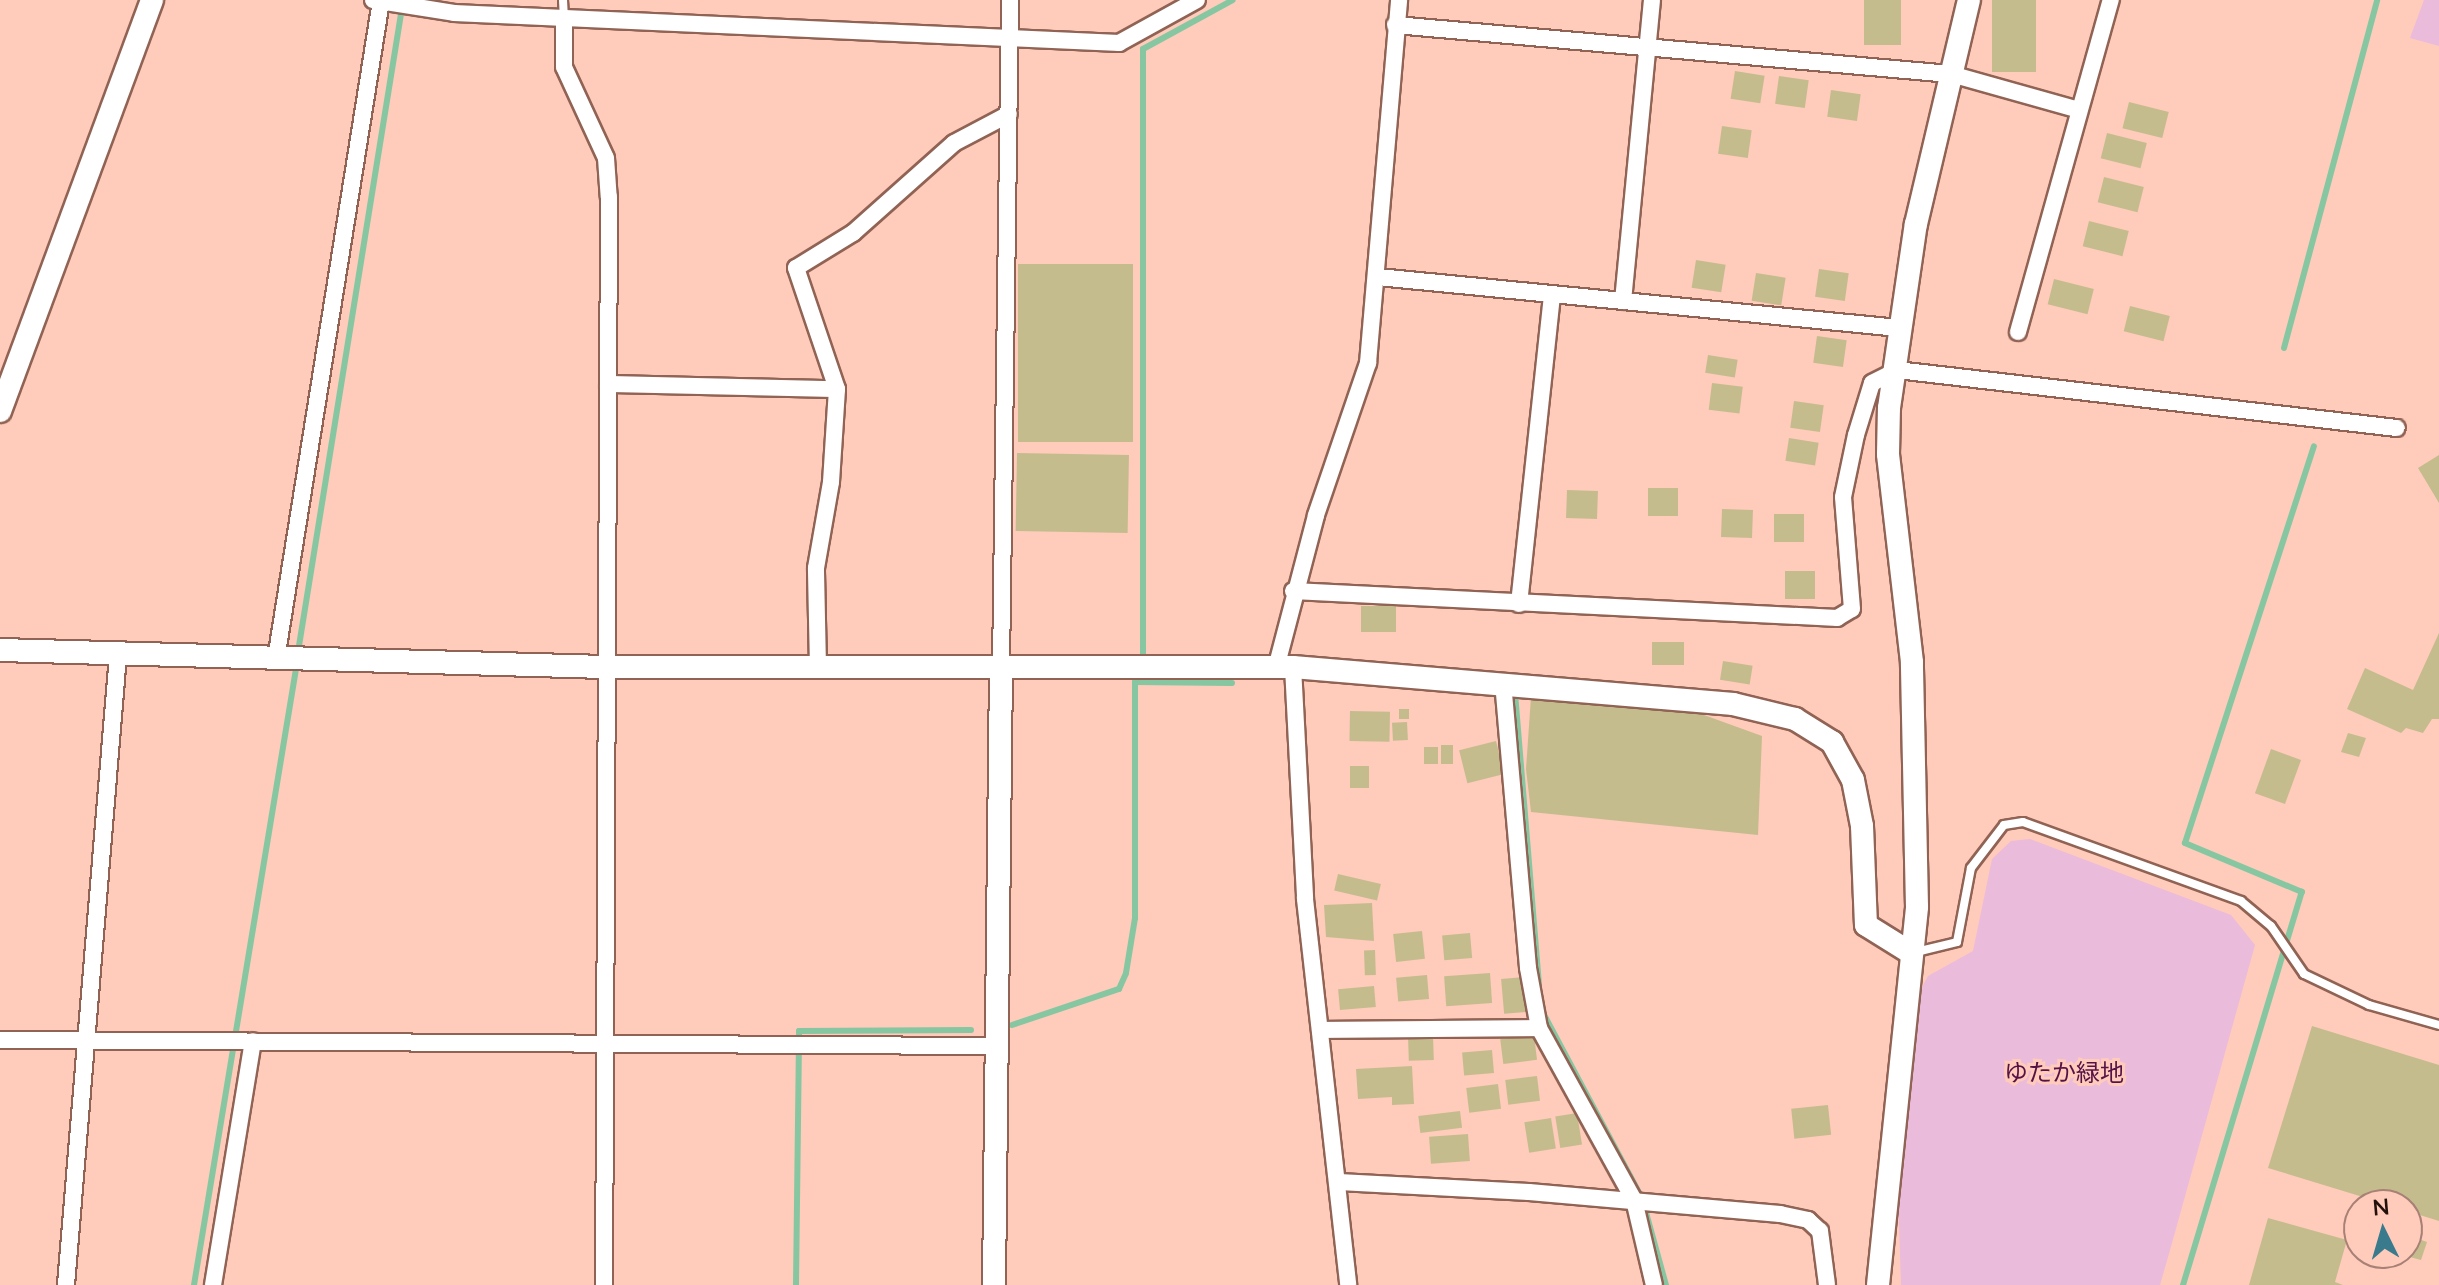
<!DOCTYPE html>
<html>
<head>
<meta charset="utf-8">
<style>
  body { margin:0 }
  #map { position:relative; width:2439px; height:1285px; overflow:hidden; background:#ffcbbb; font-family:Lato,"Noto Sans JP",sans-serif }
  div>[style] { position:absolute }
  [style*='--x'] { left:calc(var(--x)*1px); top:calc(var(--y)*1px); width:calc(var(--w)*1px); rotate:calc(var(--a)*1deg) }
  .green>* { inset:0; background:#eabbdb }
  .stream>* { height:6px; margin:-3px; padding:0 3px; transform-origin:3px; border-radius:3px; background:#86c7a1 }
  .building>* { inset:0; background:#c5bc8e; transform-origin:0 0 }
  .roads { filter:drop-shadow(2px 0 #906354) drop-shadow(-2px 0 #906354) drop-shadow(0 2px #906354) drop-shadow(0 -2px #906354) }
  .lane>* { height:8px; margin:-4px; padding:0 4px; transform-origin:4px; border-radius:4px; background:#fff }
  .street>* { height:16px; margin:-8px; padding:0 8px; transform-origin:8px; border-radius:8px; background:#fff }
  .secondary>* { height:22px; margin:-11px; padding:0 11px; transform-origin:11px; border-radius:11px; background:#fff }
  span { translate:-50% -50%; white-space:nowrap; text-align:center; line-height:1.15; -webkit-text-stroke:6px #ffcbbb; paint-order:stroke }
  .park-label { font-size:24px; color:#551247 }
  .north { position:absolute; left:2343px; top:1189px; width:80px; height:80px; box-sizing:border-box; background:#ffcbbb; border:2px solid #a78175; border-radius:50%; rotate:355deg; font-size:22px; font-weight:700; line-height:32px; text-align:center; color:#22110b }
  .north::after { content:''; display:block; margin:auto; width:28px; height:36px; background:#397b8d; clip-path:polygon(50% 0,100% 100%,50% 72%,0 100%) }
</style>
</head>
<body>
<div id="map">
  <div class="green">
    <div style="clip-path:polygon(2424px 0,2439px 0,2439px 46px,2410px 38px)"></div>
    <div style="clip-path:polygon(2030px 839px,2231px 915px,2255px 945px,2172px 1243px,2160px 1285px,1901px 1285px,1898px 1192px,1921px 989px,1928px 976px,1973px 951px,1992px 859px,2011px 841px)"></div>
  </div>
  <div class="stream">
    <div style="--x:2284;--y:348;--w:360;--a:-75"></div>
    <div style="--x:298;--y:652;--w:652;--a:-80.83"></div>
    <div style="--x:1143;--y:656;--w:607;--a:-90"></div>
    <div style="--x:1143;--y:49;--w:102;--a:-28.6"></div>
    <div style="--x:1515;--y:693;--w:292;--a:85.3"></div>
    <div style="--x:1542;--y:1011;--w:212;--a:61.9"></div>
    <div style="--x:1642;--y:1198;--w:90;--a:74.6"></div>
    <div style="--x:1012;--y:1025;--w:113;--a:-18.6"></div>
    <div style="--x:1119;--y:989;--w:17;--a:-66"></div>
    <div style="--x:1126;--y:973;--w:56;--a:-80.7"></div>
    <div style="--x:1135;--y:918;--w:236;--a:-90"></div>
    <div style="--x:1135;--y:682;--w:97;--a:0.6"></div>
    <div style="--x:194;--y:1285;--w:630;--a:-80.6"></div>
    <div style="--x:796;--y:1285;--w:254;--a:-89.3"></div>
    <div style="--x:799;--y:1031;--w:172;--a:-0.3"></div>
    <div style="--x:2183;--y:1285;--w:411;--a:-73.2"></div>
    <div style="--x:2302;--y:892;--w:127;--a:-157.3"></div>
    <div style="--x:2185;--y:843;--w:417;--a:-72"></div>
  </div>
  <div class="building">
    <div style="left:1864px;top:0;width:37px;height:45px"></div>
    <div style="left:1992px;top:0;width:44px;height:72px"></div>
    <div style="left:1735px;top:71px;width:30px;height:28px;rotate:9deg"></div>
    <div style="left:1779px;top:76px;width:30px;height:28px;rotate:8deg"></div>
    <div style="left:1831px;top:90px;width:30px;height:27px;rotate:8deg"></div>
    <div style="left:2129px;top:102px;width:41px;height:27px;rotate:14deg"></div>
    <div style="left:1722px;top:126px;width:30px;height:28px;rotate:8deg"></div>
    <div style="left:2107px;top:133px;width:41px;height:26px;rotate:14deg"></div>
    <div style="left:2104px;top:177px;width:41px;height:26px;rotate:14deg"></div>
    <div style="left:2089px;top:221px;width:41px;height:26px;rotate:14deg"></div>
    <div style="left:1696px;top:260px;width:30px;height:28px;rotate:9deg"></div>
    <div style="left:1018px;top:264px;width:115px;height:178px"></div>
    <div style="left:1819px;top:269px;width:30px;height:28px;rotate:8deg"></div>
    <div style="left:1756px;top:273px;width:30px;height:28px;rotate:9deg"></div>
    <div style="left:2054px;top:279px;width:41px;height:26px;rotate:14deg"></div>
    <div style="left:2130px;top:306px;width:41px;height:26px;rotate:14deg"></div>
    <div style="left:1817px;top:336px;width:30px;height:27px;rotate:8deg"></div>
    <div style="left:1708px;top:355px;width:30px;height:18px;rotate:9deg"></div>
    <div style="left:1712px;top:383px;width:31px;height:27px;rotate:7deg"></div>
    <div style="left:1794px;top:401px;width:30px;height:27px;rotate:8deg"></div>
    <div style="left:1789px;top:438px;width:30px;height:23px;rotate:9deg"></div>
    <div style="left:1017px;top:453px;width:112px;height:78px;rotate:1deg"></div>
    <div style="clip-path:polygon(2439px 455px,2439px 503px,2418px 468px)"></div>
    <div style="left:1648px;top:488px;width:30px;height:28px"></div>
    <div style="left:1567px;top:490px;width:31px;height:28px;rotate:2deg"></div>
    <div style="left:1722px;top:509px;width:31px;height:28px;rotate:2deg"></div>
    <div style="left:1774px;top:514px;width:30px;height:28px"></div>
    <div style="left:1785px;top:571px;width:30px;height:28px"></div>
    <div style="left:1361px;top:606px;width:35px;height:26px"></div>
    <div style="clip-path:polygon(2439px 633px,2439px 719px,2432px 719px,2423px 733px,2406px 728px,2401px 733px,2347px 709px,2365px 668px,2413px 690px)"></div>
    <div style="left:1652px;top:642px;width:32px;height:23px"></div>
    <div style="left:1723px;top:661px;width:30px;height:19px;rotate:9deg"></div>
    <div style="clip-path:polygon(1531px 697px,1693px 711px,1762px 736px,1758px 835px,1531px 812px,1526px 769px)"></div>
    <div style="left:1399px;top:709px;width:10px;height:10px"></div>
    <div style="left:1350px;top:711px;width:40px;height:30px;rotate:1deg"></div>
    <div style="left:1407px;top:722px;width:18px;height:15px;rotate:87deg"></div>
    <div style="clip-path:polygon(2348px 733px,2366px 738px,2359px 757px,2341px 752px)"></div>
    <div style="left:1496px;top:741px;width:34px;height:38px;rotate:76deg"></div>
    <div style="left:1441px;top:745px;width:12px;height:19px"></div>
    <div style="left:1424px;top:747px;width:14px;height:17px"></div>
    <div style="left:2271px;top:749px;width:32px;height:47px;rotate:20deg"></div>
    <div style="left:1350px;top:766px;width:19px;height:22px"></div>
    <div style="left:1338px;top:874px;width:44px;height:17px;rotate:13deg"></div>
    <div style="clip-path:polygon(1372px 903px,1374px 941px,1326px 937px,1324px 905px)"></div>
    <div style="left:1422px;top:931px;width:28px;height:29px;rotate:84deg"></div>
    <div style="left:1470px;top:933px;width:25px;height:28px;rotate:85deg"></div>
    <div style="left:1375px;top:950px;width:25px;height:11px;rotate:88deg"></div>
    <div style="left:1490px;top:973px;width:30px;height:46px;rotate:86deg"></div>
    <div style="left:1427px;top:975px;width:24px;height:31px;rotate:85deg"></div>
    <div style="left:1524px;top:977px;width:35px;height:23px;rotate:85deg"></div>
    <div style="left:1374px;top:986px;width:21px;height:36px;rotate:85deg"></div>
    <div style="clip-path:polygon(2312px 1026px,2439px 1065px,2439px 1221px,2407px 1211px,2407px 1205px,2389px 1205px,2268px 1168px)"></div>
    <div style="left:1534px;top:1035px;width:25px;height:34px;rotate:83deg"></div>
    <div style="left:1433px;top:1036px;width:24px;height:25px;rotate:88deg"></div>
    <div style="left:1492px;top:1050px;width:23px;height:30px;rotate:85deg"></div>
    <div style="clip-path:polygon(1412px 1066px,1414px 1104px,1392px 1105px,1392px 1097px,1358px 1099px,1356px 1069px)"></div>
    <div style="left:1537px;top:1076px;width:25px;height:32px;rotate:83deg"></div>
    <div style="left:1498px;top:1084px;width:25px;height:32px;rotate:83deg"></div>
    <div style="left:1828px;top:1105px;width:30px;height:37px;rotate:84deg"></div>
    <div style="left:1460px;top:1111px;width:17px;height:42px;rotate:83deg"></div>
    <div style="left:1577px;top:1113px;width:32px;height:22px;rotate:81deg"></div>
    <div style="left:1551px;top:1118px;width:31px;height:27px;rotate:81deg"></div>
    <div style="left:1468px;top:1134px;width:27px;height:39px;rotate:86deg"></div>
    <div style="clip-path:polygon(2268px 1218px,2347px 1240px,2335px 1282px,2343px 1285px,2249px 1285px)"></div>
    <div style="clip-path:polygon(2407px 1235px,2427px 1242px,2421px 1260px,2399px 1254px,2407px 1253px)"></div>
  </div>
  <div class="roads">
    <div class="lane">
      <div style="--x:563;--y:0;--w:18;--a:87"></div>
      <div style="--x:1916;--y:952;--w:42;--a:-13.7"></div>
      <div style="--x:1957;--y:942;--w:75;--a:-79.3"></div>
      <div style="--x:1971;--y:868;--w:54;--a:-52.5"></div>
      <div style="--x:2004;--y:825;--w:19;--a:-9"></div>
      <div style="--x:2023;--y:822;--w:232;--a:19.9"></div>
      <div style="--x:2241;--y:901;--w:39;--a:40"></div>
      <div style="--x:2271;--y:926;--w:58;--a:55.5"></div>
      <div style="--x:2304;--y:974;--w:72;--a:25.5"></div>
      <div style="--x:2369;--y:1005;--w:73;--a:15.9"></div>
    </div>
    <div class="street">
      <div style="--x:373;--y:0;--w:82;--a:9.1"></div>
      <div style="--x:454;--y:13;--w:666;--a:2.58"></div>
      <div style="--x:1119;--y:43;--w:89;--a:-28.9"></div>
      <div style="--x:564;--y:18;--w:49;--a:90"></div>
      <div style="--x:564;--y:67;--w:100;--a:65.2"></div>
      <div style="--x:606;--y:158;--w:39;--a:86"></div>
      <div style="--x:609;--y:197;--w:1088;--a:90.26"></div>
      <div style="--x:1395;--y:25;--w:558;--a:5.04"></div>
      <div style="--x:1951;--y:74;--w:133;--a:15.7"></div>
      <div style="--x:1378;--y:277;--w:523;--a:5.59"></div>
      <div style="--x:1623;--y:301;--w:302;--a:-84.5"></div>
      <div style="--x:2018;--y:332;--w:345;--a:-74.4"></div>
      <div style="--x:608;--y:384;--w:229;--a:1.3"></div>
      <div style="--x:1293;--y:591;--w:545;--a:2.84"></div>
      <div style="--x:1837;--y:618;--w:17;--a:-31"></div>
      <div style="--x:1852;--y:609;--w:112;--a:-94.6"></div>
      <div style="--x:1843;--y:497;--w:63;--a:-78.2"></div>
      <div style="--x:1856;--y:435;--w:54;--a:-72.9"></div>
      <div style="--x:1872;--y:383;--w:28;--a:-27"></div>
      <div style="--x:1897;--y:370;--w:503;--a:6.62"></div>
      <div style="--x:1519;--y:604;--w:310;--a:-83.9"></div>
      <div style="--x:276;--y:659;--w:666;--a:-80.93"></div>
      <div style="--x:818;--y:667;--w:99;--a:-91.2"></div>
      <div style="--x:816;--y:568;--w:87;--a:-80.1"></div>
      <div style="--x:831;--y:482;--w:93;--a:-86.3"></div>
      <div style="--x:837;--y:389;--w:128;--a:-108.7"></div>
      <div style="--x:796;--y:268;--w:67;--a:-31.6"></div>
      <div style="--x:853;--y:233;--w:135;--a:-41.7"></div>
      <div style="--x:954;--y:143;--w:62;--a:-27.8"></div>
      <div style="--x:1001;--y:667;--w:667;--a:-89.23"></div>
      <div style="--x:1293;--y:667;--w:232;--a:87"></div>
      <div style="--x:1305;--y:899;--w:388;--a:83.6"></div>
      <div style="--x:1276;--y:668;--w:158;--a:-75.3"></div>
      <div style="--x:1316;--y:515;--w:161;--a:-71.1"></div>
      <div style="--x:1368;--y:363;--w:364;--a:-85.1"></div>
      <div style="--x:1503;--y:682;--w:287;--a:85"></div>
      <div style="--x:1528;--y:968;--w:61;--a:79.6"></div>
      <div style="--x:1539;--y:1028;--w:196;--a:61.1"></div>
      <div style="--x:1634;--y:1200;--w:87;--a:76.8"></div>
      <div style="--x:1323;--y:1030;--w:216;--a:-0.5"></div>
      <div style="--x:0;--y:1040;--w:995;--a:0.35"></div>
      <div style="--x:1339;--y:1182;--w:190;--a:3"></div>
      <div style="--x:1529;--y:1192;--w:252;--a:5"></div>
      <div style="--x:1780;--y:1214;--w:29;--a:12"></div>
      <div style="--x:1808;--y:1220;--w:16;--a:43"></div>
      <div style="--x:1820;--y:1231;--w:54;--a:82.6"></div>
      <div style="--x:66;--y:1285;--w:632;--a:-85.28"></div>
      <div style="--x:213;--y:1285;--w:247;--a:-80.7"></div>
    </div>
    <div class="secondary">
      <div style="--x:0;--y:411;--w:438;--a:-69.7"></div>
      <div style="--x:0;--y:650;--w:606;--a:1.61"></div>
      <div style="--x:606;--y:667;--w:687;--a:0"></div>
      <div style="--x:1293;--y:667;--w:442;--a:4.8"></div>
      <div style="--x:1733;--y:704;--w:64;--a:13.6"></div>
      <div style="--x:1795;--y:719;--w:44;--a:31.9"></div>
      <div style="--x:1832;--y:742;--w:43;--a:61.1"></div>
      <div style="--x:1853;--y:780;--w:47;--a:78.9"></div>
      <div style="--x:1862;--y:826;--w:99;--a:87.7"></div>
      <div style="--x:1866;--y:925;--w:53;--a:31.9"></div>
      <div style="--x:994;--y:1285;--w:618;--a:-89.35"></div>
      <div style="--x:1878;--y:1285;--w:380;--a:-84.1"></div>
      <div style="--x:1917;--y:907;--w:245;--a:-91.2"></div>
      <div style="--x:1912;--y:662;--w:209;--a:-96.6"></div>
      <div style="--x:1888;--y:454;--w:46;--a:-88.8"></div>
      <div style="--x:1889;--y:408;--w:186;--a:-81.7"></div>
      <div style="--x:1916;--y:224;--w:230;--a:-76.7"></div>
    </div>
  </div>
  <div class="park-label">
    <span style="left:2064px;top:1072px">ゆたか緑地</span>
  </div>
  <div class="north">N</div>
</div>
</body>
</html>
